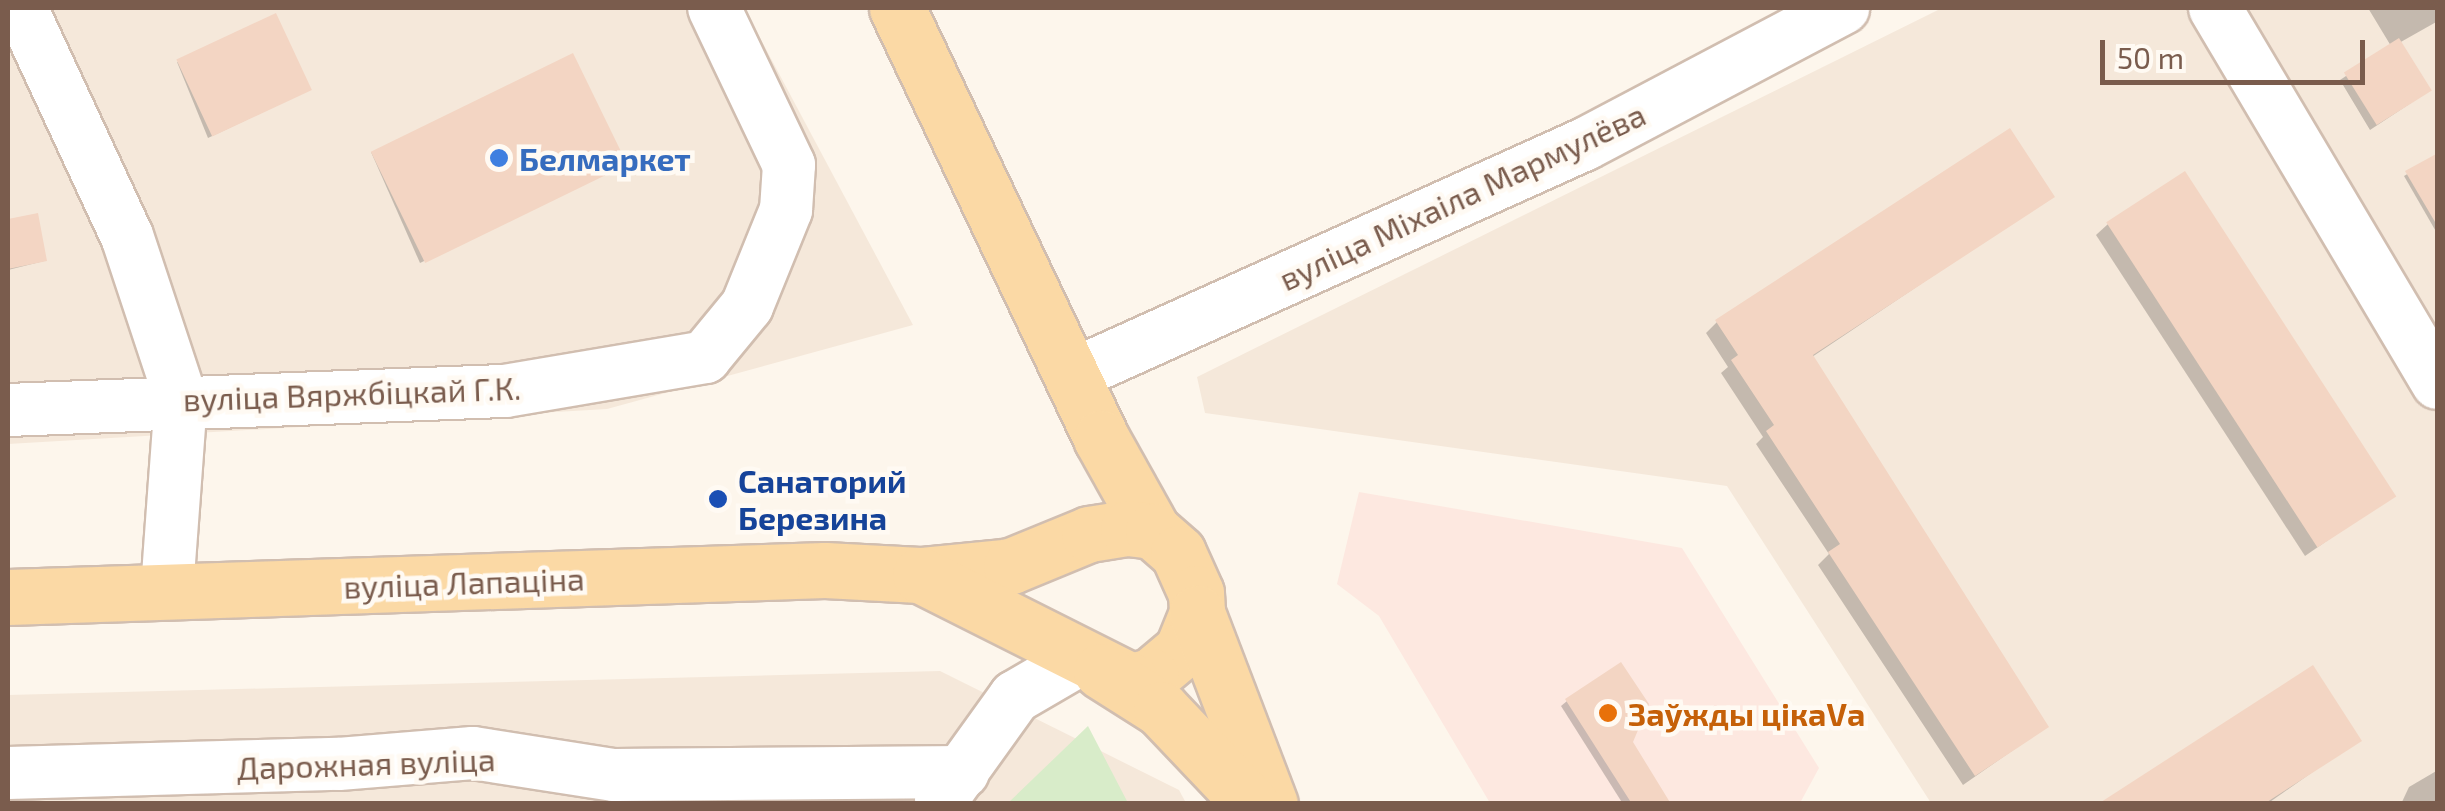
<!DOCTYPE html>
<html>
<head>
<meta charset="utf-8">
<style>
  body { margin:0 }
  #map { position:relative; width:2445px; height:811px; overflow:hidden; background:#fdf6ec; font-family:"Exo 2",sans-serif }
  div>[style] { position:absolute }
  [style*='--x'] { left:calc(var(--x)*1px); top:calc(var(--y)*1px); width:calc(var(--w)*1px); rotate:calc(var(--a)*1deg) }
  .residential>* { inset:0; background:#f5e8da }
  .commercial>* { inset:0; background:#fde8e0 }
  .green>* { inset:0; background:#d8ecc9 }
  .shadow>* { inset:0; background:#0003 }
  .building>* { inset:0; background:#f3d5c3; transform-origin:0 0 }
  .roads { filter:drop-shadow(2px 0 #d1beb0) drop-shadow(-2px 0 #d1beb0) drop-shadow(0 2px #d1beb0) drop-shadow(0 -2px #d1beb0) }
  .minor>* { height:52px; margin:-26px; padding:0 26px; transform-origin:26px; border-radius:26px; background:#fff }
  .major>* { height:55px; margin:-27.5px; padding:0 27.5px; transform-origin:27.5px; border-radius:27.5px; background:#fbd9a5 }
  .dots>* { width:28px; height:28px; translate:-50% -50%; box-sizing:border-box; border:5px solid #fffaf3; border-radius:50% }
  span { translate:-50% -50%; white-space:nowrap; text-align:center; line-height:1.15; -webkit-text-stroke:9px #fffaf3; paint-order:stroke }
  .shop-label { font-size:32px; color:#366cbe; font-weight:700 }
  .left { translate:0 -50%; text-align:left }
  .street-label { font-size:32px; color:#7a5c4d }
  .transit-label { font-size:32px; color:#164399; font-weight:700 }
  .food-label { font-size:32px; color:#c56008; font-weight:700 }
  .frame { position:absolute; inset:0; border:10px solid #7a5c4d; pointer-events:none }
  .scale { position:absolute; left:2100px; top:40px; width:265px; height:45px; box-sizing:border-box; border:5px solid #7a5c4d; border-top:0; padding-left:12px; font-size:30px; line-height:35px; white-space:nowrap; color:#7a5c4d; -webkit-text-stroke:8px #fffaf3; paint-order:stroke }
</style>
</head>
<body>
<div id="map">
  <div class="residential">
    <div style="clip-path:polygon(8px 8px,744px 8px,913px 325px,607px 409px,8px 444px)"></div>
    <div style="clip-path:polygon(1942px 8px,2437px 8px,2437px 803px,1931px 803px,1727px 486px,1205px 413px,1197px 377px)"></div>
    <div style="clip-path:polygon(940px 671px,1179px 790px,1186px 803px,8px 803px,8px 695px)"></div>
  </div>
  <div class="commercial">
    <div style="clip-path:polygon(1359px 492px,1682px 548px,1819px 768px,1800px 803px,1490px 803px,1379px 616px,1337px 584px)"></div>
  </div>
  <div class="green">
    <div style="clip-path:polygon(1088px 726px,1128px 803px,1008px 803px)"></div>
  </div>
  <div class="shadow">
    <div style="clip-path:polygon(2368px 8px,2438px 8px,2438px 21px,2399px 43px,2429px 91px,2370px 130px,2340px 80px,2391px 46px)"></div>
    <div style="clip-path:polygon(177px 62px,309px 90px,208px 138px)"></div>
    <div style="clip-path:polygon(371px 152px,624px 165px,420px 263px)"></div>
    <div style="clip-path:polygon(2438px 156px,2438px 235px,2404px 176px)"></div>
    <div style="clip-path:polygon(2052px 196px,1812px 357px,2046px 727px,1963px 785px,1818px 565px,1829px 554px,1756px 444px,1763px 437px,1721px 373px,1728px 367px,1706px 333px,1717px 322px)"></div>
    <div style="clip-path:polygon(36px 216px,44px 261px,8px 270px,8px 221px)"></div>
    <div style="clip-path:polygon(2108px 224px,2393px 495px,2305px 556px,2096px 235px)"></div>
    <div style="clip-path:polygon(1567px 701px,1630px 743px,1668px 804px,1623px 804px,1561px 706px)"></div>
    <div style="clip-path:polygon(2358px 740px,2267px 804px,2103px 804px)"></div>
    <div style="clip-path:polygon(2438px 770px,2438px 804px,2401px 804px,2409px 787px)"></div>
  </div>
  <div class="building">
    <div style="left:276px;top:13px;width:85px;height:110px;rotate:65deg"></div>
    <div style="left:2399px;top:38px;width:62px;height:65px;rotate:58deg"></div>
    <div style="left:573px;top:53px;width:124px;height:225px;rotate:64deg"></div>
    <div style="clip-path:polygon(2010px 128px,2055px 197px,1813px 355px,2049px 727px,1975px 776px,1828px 552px,1840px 544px,1766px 431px,1774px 425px,1731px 360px,1738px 355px,1715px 320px)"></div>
    <div style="clip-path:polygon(2438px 153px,2438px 227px,2405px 171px)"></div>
    <div style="left:2185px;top:171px;width:388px;height:94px;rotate:57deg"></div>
    <div style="clip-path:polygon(38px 213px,47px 261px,8px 269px,8px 219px)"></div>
    <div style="clip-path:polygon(1621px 662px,1649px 704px,1633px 742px,1671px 804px,1632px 804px,1565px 699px)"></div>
    <div style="clip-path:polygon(2313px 665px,2362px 741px,2264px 804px,2098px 804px)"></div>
  </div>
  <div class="roads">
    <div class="minor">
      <div style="--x:21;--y:8;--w:251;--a:65.1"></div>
      <div style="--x:127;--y:236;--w:172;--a:71.7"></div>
      <div style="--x:181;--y:399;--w:193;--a:94.2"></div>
      <div style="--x:2215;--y:8;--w:436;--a:59.3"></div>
      <div style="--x:1075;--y:374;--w:559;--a:-24.27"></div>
      <div style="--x:1585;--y:144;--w:292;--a:-27.8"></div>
      <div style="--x:8;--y:410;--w:497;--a:-2.2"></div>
      <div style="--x:505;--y:391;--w:203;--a:-9.6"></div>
      <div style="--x:705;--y:357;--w:66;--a:-50.5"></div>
      <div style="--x:747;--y:306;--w:104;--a:-67.9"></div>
      <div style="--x:786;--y:210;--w:45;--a:-86.2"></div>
      <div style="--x:789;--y:165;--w:174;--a:-115.5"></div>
      <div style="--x:8;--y:773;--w:331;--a:-1.6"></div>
      <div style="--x:339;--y:764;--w:134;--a:-4.7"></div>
      <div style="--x:473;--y:753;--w:143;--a:8.9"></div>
      <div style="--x:614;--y:775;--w:349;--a:-0.5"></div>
      <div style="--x:941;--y:800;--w:127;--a:-54.3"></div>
      <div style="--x:1015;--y:697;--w:78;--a:-30.2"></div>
    </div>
    <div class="major">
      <div style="--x:897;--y:8;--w:476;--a:64.6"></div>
      <div style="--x:1101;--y:438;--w:107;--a:60.8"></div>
      <div style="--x:8;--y:597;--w:817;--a:-1.89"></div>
      <div style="--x:825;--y:570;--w:95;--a:3"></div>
      <div style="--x:920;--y:575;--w:91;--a:-5.6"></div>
      <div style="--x:1011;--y:566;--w:84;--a:-22.3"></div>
      <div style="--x:1089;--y:534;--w:39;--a:-9"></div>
      <div style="--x:1128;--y:528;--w:25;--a:7"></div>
      <div style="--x:1153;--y:531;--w:33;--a:41"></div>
      <div style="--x:1178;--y:553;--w:44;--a:65.8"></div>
      <div style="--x:1196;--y:593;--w:20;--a:87"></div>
      <div style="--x:1197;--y:613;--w:40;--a:112"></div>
      <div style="--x:1182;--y:650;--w:40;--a:140"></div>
      <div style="--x:1151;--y:676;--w:21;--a:166"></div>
      <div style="--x:1131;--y:681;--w:236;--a:-153.3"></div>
      <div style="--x:1197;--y:613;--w:204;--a:69.1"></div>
      <div style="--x:1101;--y:671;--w:71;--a:32.3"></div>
      <div style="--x:1161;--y:709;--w:131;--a:46.5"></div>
    </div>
  </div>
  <div class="dots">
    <div style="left:499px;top:158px;background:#3f7fe0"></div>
    <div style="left:718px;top:499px;background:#1a4fb4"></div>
    <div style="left:1608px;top:713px;background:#e8710a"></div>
  </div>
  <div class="shop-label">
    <span class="left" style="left:519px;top:158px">Белмаркет</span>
  </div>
  <div class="street-label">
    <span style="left:1462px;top:196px;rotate:-25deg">вуліца Міхаіла Мармулёва</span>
    <span style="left:352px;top:393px;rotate:-2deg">вуліца Вяржбіцкай Г.К.</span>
    <span style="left:464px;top:582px;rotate:-2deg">вуліца Лапаціна</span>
    <span style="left:366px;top:763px;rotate:-2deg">Дарожная вуліца</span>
  </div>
  <div class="transit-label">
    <span class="left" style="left:738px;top:499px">Санаторий<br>Березина</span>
  </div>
  <div class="food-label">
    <span class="left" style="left:1628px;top:713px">Заўжды цікаVа</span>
  </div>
  <div class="frame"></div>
  <div class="scale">50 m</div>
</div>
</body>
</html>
